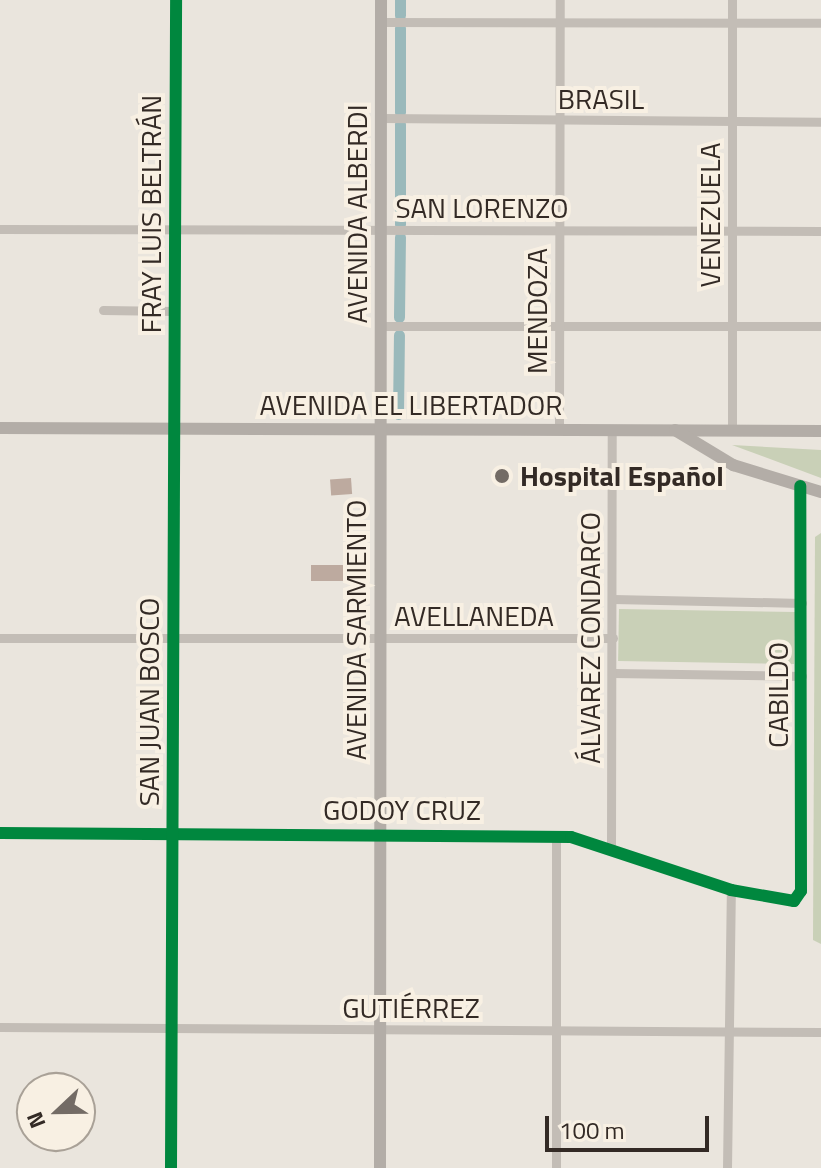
<!DOCTYPE html>
<html>
<head>
<meta charset="utf-8">
<style>
  body { margin:0 }
  #map { position:relative; width:821px; height:1168px; overflow:hidden; background:#eae5dd; font-family:"Titillium Web",sans-serif }
  div>[style] { position:absolute }
  [style*='--x'] { left:calc(var(--x)*1px); top:calc(var(--y)*1px); width:calc(var(--w)*1px); rotate:calc(var(--a)*1deg) }
  .green>* { inset:0; background:#c9d0b7; transform-origin:0 0 }
  .canal>* { height:11px; margin:-5.5px; padding:0 5.5px; transform-origin:5.5px; border-radius:5.5px; background:#9ab9bb }
  .building>* { inset:0; background:#bdaa9f; transform-origin:0 0 }
  .street>* { height:9px; margin:-4.5px; padding:0 4.5px; transform-origin:4.5px; border-radius:4.5px; background:#c3bdb6 }
  .secondary>* { height:12px; margin:-6px; padding:0 6px; transform-origin:6px; border-radius:6px; background:#b3ada7 }
  .cycleway>* { height:12px; margin:-6px; padding:0 6px; transform-origin:6px; border-radius:6px; background:#00873e }
  .dots>* { width:22px; height:22px; translate:-50% -50%; box-sizing:border-box; border:4px solid #f8f0e3; border-radius:50% }
  span { translate:-50% -50%; white-space:nowrap; text-align:center; line-height:1.15; -webkit-text-stroke:8px #f8f0e3; paint-order:stroke }
  .street-label { font-size:28px; color:#332a25 }
  .poi-label { font-size:28px; color:#332a25; font-weight:700 }
  .left { translate:0 -50%; text-align:left }
  .north { position:absolute; left:16px; top:1072px; width:80px; height:80px; box-sizing:border-box; background:#f8f0e3; border:2px solid #a9a197; border-radius:50%; rotate:248deg; font-size:22px; font-weight:700; line-height:32px; text-align:center; color:#332a25 }
  .north::after { content:''; display:block; margin:auto; width:28px; height:36px; background:#736b65; clip-path:polygon(50% 0,100% 100%,50% 72%,0 100%) }
  .scale { position:absolute; left:545px; top:1116px; width:164px; height:36px; box-sizing:border-box; border:4px solid #332a25; border-top:0; padding-left:10px; font-size:24px; line-height:28px; white-space:nowrap; color:#332a25; -webkit-text-stroke:6px #f8f0e3; paint-order:stroke }
</style>
</head>
<body>
<div id="map">
  <div class="green">
    <div style="clip-path:polygon(732px 445px,821px 450px,821px 478px)"></div>
    <div style="clip-path:polygon(821px 533px,821px 944px,813px 940px,815px 537px)"></div>
    <div style="left:619px;top:609px;width:176px;height:52px;rotate:1deg"></div>
  </div>
  <div class="canal">
    <div style="--x:400;--y:15;--w:15;--a:-90"></div>
    <div style="--x:400;--y:112;--w:84;--a:-90"></div>
    <div style="--x:400;--y:224;--w:100;--a:-90"></div>
    <div style="--x:399;--y:317;--w:80;--a:-89.3"></div>
    <div style="--x:398;--y:414;--w:79;--a:-89.3"></div>
  </div>
  <div class="building">
    <div style="left:351px;top:478px;width:16px;height:21px;rotate:86deg"></div>
    <div style="left:350px;top:565px;width:16px;height:39px;rotate:90deg"></div>
  </div>
  <div class="street">
    <div style="--x:381;--y:22;--w:440;--a:0.1"></div>
    <div style="--x:381;--y:118;--w:440;--a:0.5"></div>
    <div style="--x:0;--y:229;--w:821;--a:0.14"></div>
    <div style="--x:103;--y:310;--w:71;--a:0.8"></div>
    <div style="--x:381;--y:326;--w:440;--a:0"></div>
    <div style="--x:732;--y:429;--w:429;--a:-90"></div>
    <div style="--x:559;--y:430;--w:430;--a:-89.9"></div>
    <div style="--x:613;--y:599;--w:189;--a:1.2"></div>
    <div style="--x:0;--y:638;--w:613;--a:0"></div>
    <div style="--x:613;--y:673;--w:189;--a:0.9"></div>
    <div style="--x:0;--y:833;--w:571;--a:0.4"></div>
    <div style="--x:571;--y:837;--w:169;--a:18.3"></div>
    <div style="--x:731;--y:890;--w:64;--a:9.9"></div>
    <div style="--x:794;--y:901;--w:12;--a:-55"></div>
    <div style="--x:801;--y:891;--w:405;--a:-90.1"></div>
    <div style="--x:611;--y:847;--w:418;--a:-89.9"></div>
    <div style="--x:0;--y:1027;--w:821;--a:0.35"></div>
    <div style="--x:171;--y:1168;--w:1168;--a:-89.75"></div>
    <div style="--x:556;--y:1168;--w:332;--a:-90"></div>
    <div style="--x:727;--y:1168;--w:278;--a:-89.2"></div>
  </div>
  <div class="secondary">
    <div style="--x:0;--y:428;--w:821;--a:0.21"></div>
    <div style="--x:675;--y:430;--w:68;--a:31.1"></div>
    <div style="--x:733;--y:465;--w:92;--a:17.1"></div>
    <div style="--x:380;--y:1168;--w:1168;--a:-89.95"></div>
  </div>
  <div class="cycleway">
    <div style="--x:0;--y:833;--w:571;--a:0.4"></div>
    <div style="--x:571;--y:837;--w:169;--a:18.3"></div>
    <div style="--x:731;--y:890;--w:64;--a:9.9"></div>
    <div style="--x:794;--y:901;--w:12;--a:-55"></div>
    <div style="--x:801;--y:891;--w:405;--a:-90.1"></div>
    <div style="--x:171;--y:1168;--w:1168;--a:-89.75"></div>
  </div>
  <div class="dots">
    <div style="left:502px;top:476px;background:#736b65"></div>
  </div>
  <div class="street-label">
    <span style="left:601px;top:99px">BRASIL</span>
    <span style="left:482px;top:208px">SAN LORENZO</span>
    <span style="left:151px;top:214px;rotate:-90deg">FRAY LUIS BELTRÁN</span>
    <span style="left:357px;top:214px;rotate:-90deg">AVENIDA ALBERDI</span>
    <span style="left:710px;top:215px;rotate:-90deg">VENEZUELA</span>
    <span style="left:537px;top:311px;rotate:-90deg">MENDOZA</span>
    <span style="left:411px;top:405px">AVENIDA EL LIBERTADOR</span>
    <span style="left:474px;top:616px">AVELLANEDA</span>
    <span style="left:356px;top:630px;rotate:-90deg">AVENIDA SARMIENTO</span>
    <span style="left:590px;top:638px;rotate:-90deg">ÁLVAREZ CONDARCO</span>
    <span style="left:778px;top:695px;rotate:-90deg">CABILDO</span>
    <span style="left:149px;top:702px;rotate:-90deg">SAN JUAN BOSCO</span>
    <span style="left:402px;top:810px">GODOY CRUZ</span>
    <span style="left:411px;top:1008px">GUTIÉRREZ</span>
  </div>
  <div class="poi-label">
    <span class="left" style="left:520px;top:476px">Hospital Español</span>
  </div>
  <div class="north">N</div>
  <div class="scale">100 m</div>
</div>
</body>
</html>
